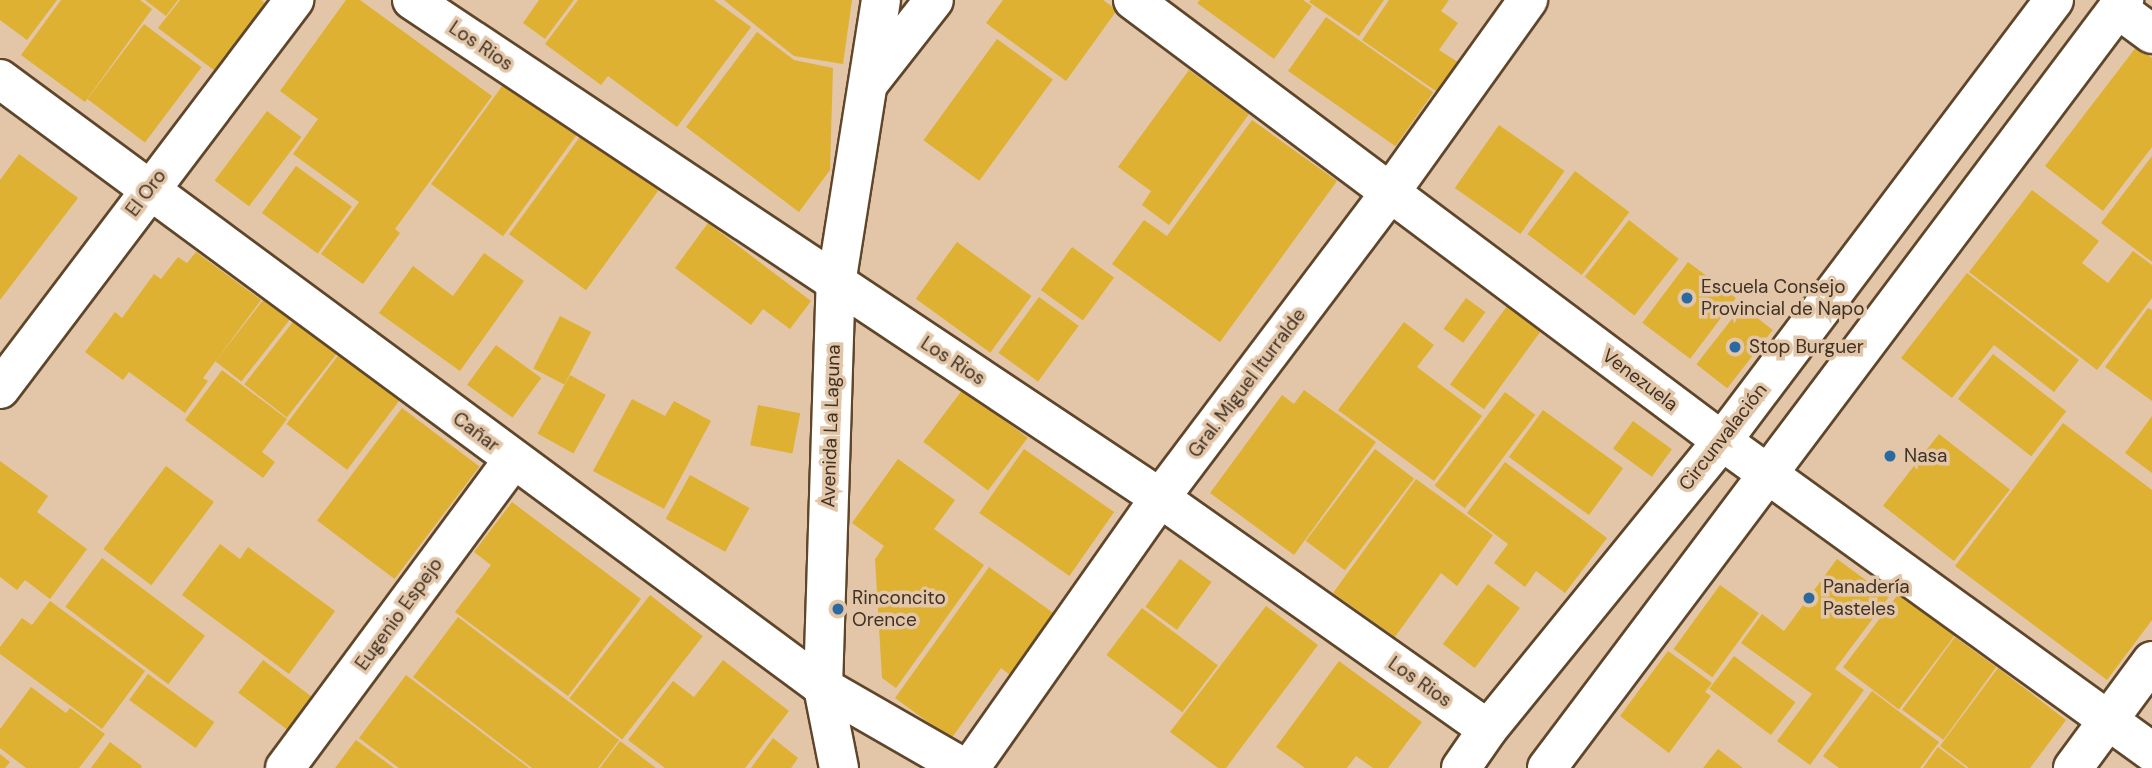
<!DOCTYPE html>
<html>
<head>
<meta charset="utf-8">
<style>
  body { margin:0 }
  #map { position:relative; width:2152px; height:768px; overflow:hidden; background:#e3c5a7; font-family:"DM Sans",sans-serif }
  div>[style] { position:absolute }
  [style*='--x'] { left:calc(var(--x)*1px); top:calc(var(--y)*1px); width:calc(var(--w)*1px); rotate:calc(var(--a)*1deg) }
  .building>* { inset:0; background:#dfb132; transform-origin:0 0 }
  .roads { filter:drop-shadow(2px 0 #5f462b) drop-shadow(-2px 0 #5f462b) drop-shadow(0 2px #5f462b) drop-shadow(0 -2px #5f462b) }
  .minor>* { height:38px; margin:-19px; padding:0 19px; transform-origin:19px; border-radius:19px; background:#fff }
  .major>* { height:38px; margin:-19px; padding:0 19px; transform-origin:19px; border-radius:19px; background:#fff }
  .dots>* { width:19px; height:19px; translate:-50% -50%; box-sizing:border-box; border:4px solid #e3c5a7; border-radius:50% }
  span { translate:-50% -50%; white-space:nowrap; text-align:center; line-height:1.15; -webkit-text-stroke:7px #e3c5a7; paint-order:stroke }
  .street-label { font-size:19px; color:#3e3226 }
  .poi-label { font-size:19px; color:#3e3226 }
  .left { translate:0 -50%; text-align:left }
</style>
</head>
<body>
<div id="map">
  <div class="building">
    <div style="clip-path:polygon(0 0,57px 0,27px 40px,0 20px)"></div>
    <div style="clip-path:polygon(61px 0,140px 0,152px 9px,85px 102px,21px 55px)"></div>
    <div style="clip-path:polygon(145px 0,178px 0,166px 16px)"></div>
    <div style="clip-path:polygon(180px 0,261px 0,270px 7px,219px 74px,158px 28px)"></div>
    <div style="clip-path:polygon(346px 0,360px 0,492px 96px,395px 229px,400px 233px,363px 284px,321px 254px,359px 202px,293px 154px,318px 119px,280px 91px)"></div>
    <div style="clip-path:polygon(539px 0,574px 0,545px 39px,523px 23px)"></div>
    <div style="clip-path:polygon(578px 0,714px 0,751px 27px,677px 127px,608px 76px,601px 85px,545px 44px)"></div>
    <div style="clip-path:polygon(724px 0,852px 0,843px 64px,794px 56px)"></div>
    <div style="clip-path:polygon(1003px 0,1103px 0,1117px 10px,1066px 81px,986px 23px)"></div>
    <div style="clip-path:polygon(1200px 0,1303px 0,1312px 6px,1274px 59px,1197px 3px)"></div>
    <div style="clip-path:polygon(1311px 0,1384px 0,1359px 36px,1309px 2px)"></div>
    <div style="clip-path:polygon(1389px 0,1449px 0,1441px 11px,1458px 23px,1439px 50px,1464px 66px,1443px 96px,1362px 40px)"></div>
    <div style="left:1326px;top:17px;width:131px;height:66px;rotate:35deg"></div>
    <div style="left:144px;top:24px;width:72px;height:94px;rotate:37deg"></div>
    <div style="clip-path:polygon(757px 32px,794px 60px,833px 68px,830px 170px,799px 212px,686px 127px)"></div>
    <div style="left:997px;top:39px;width:69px;height:125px;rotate:36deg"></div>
    <div style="clip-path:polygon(2137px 46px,2152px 58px,2152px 147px,2103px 211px,2045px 166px)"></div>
    <div style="clip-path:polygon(1189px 70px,1249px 114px,1169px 225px,1142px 205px,1151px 191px,1118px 167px)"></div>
    <div style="left:508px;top:78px;width:89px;height:131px;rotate:36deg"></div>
    <div style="left:267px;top:111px;width:43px;height:87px;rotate:37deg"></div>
    <div style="clip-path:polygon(1252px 120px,1337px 181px,1220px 342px,1112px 264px,1144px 220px,1167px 236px)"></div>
    <div style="left:1499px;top:125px;width:80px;height:77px;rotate:35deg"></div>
    <div style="left:582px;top:134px;width:95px;height:124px;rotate:36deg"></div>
    <div style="clip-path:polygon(19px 154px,78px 198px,0 300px,0 180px)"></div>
    <div style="clip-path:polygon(2152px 156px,2152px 262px,2101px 223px)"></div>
    <div style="left:296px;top:166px;width:69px;height:58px;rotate:36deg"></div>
    <div style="left:1575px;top:171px;width:68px;height:79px;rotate:37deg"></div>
    <div style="clip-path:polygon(2032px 190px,2099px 241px,2082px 263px,2108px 283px,2133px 251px,2152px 265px,2152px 298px,2097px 370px,1969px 272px)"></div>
    <div style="left:1629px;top:220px;width:63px;height:72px;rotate:38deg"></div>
    <div style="clip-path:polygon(708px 223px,811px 301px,790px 329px,763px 309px,751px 325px,675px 268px)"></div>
    <div style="left:957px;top:242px;width:92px;height:70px;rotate:36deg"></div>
    <div style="left:1072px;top:247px;width:52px;height:53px;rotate:36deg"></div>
    <div style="clip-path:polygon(196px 252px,261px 300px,203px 378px,208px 381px,185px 413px,129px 372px,123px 380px,85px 352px,115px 312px,122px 318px,154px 274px,161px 279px,178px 257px,187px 263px)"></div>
    <div style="clip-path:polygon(484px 253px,524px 281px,460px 371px,379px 313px,413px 266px,453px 296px)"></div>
    <div style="left:1688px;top:262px;width:60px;height:76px;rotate:37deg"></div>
    <div style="clip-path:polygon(1967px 273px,2079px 360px,2054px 392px,1994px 345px,1952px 398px,1901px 358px)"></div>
    <div style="left:1039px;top:297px;width:49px;height:69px;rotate:36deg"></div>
    <div style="left:1466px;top:298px;width:24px;height:38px;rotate:36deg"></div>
    <div style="left:264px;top:299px;width:33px;height:79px;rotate:38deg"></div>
    <div style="left:1510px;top:302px;width:42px;height:102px;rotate:36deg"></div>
    <div style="left:1742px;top:306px;width:39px;height:74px;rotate:38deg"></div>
    <div style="clip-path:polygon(2148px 308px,2152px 310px,2152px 401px,2105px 367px)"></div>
    <div style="left:560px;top:316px;width:35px;height:59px;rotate:27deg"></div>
    <div style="left:296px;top:318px;width:54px;height:84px;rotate:38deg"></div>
    <div style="clip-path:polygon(1404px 322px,1434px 345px,1417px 367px,1482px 416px,1434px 481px,1338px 410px)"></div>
    <div style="left:496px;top:345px;width:56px;height:49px;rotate:36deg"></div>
    <div style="left:340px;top:353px;width:76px;height:89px;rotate:37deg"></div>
    <div style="left:1993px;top:354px;width:93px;height:57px;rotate:38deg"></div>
    <div style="clip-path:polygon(222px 370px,287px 419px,262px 452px,275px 462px,263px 478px,185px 420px)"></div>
    <div style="left:570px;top:375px;width:41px;height:67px;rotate:29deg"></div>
    <div style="left:963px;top:389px;width:81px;height:66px;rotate:37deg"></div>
    <div style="clip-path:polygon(1304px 390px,1376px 442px,1294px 555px,1210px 493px,1282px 395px,1294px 404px)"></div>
    <div style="left:1505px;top:392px;width:38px;height:117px;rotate:37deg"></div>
    <div style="clip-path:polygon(632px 399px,665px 416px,674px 401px,711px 421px,664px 509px,593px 471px)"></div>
    <div style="left:758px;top:405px;width:43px;height:41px;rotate:11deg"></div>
    <div style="left:402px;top:408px;width:97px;height:141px;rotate:37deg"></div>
    <div style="left:1543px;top:410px;width:99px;height:58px;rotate:36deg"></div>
    <div style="clip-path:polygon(2152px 416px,2152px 473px,2125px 453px)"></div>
    <div style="left:1633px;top:421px;width:48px;height:34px;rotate:36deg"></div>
    <div style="clip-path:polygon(2063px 423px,2152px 490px,2152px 620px,2107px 680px,1955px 566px)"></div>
    <div style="left:1939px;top:434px;width:90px;height:91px;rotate:38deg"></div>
    <div style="left:1024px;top:449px;width:110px;height:78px;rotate:35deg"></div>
    <div style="left:1375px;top:449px;width:49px;height:115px;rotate:37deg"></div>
    <div style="clip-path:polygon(898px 459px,955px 500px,934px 529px,984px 565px,896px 688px,882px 678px,875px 559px,884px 546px,852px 523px)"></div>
    <div style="clip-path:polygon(0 461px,48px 496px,37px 512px,87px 549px,50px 599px,25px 580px,17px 590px,0 577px)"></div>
    <div style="clip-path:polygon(1505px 462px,1607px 538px,1565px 593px,1536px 571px,1525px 587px,1494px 563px,1508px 544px,1467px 513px)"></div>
    <div style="left:166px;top:466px;width:60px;height:104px;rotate:37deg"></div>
    <div style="left:690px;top:475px;width:68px;height:50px;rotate:29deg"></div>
    <div style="clip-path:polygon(1416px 479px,1493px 535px,1457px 586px,1441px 573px,1395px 637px,1333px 593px)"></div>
    <div style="clip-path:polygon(512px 502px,641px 599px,568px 696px,455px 612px,491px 565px,474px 552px)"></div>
    <div style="clip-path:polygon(220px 544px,240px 559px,248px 547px,335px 611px,289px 674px,182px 595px)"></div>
    <div style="left:102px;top:558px;width:129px;height:61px;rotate:37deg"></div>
    <div style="left:1180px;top:559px;width:39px;height:59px;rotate:36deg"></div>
    <div style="clip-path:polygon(1837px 559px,1889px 597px,1835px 669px,1864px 690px,1810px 765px,1777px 741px,1812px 694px,1741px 643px,1762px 614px,1784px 631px)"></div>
    <div style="clip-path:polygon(989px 567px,1059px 617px,1015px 679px,1001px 668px,951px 739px,895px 698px)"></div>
    <div style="left:1488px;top:584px;width:40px;height:75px;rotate:37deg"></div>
    <div style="left:1720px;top:585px;width:48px;height:79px;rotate:36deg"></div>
    <div style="left:1899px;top:593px;width:70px;height:93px;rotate:37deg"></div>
    <div style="left:650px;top:595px;width:67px;height:131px;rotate:38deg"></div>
    <div style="clip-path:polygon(50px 601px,145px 671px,102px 729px,0 654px,0 647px,22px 618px,32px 625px)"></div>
    <div style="clip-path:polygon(1266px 606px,1318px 645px,1226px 768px,1218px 768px,1170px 732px)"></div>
    <div style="left:1142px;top:608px;width:95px;height:59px;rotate:37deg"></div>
    <div style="clip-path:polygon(458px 617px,619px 740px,598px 768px,532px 768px,413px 677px)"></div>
    <div style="left:1955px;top:637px;width:51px;height:90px;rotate:36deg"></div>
    <div style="clip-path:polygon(1668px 651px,1712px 683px,1705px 692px,1711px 696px,1669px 753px,1620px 716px)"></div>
    <div style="left:1734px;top:656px;width:77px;height:41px;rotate:37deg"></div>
    <div style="left:263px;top:660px;width:71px;height:41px;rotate:37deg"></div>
    <div style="clip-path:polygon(723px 660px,789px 711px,745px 768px,665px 768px,628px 740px,673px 681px,694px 697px)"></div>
    <div style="clip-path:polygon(1339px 661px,1422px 722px,1388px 768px,1373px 768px,1356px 756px,1347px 768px,1305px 768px,1276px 747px)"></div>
    <div style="clip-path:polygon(1998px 668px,2066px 720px,2030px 768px,1969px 768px,1940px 746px)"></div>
    <div style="left:148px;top:674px;width:82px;height:32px;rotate:36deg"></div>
    <div style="clip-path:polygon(406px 675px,529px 768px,399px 768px,359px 738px)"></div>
    <div style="clip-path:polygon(31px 687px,66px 713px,70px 708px,105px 734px,79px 768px,26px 768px,0 748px,0 729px)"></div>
    <div style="clip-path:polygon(1872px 691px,1939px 742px,1920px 768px,1839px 768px,1823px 756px)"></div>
    <div style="clip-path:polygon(773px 738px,798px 758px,791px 768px,751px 768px)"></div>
    <div style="clip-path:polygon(356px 740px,394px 768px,335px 768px)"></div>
    <div style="clip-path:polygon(620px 741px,656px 768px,600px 768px)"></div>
    <div style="clip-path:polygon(110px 742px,142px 766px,141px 768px,91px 768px)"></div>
    <div style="clip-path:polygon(1938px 747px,1966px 768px,1923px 768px)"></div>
    <div style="clip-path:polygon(1718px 749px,1743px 768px,1703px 768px)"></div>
    <div style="clip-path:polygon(0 754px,10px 762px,5px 768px,0 768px)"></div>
  </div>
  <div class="roads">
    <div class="minor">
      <div style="--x:412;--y:0;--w:899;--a:33.65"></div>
      <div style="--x:1160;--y:498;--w:401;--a:35.2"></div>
      <div style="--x:1133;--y:0;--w:736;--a:36.82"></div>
      <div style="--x:1722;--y:441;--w:531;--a:35.88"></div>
      <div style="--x:2118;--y:9;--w:42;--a:36.3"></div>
      <div style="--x:0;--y:79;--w:1023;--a:36.46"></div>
      <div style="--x:823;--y:687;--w:163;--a:29.9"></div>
      <div style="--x:869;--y:83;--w:105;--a:-51.9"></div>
      <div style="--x:0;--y:389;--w:488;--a:-52.9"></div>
      <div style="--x:285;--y:768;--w:383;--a:-53.5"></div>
      <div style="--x:839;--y:768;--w:83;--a:-101.2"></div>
      <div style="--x:823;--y:687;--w:403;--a:-88.2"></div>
      <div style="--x:836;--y:284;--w:288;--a:-81"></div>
      <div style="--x:970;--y:768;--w:330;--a:-54.9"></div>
      <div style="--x:1160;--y:498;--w:381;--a:-53"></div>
      <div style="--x:1389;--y:194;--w:239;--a:-54.4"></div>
      <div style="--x:2073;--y:768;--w:133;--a:-53.6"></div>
    </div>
    <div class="major">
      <div style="--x:1461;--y:768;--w:47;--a:-55.3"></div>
      <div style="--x:1488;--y:729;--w:371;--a:-50.9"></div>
      <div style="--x:1722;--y:441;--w:552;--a:-53.03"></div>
      <div style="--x:1547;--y:768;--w:961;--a:-53.08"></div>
    </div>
  </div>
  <div class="dots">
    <div style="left:1687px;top:298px;background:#2a6aa0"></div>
    <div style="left:1735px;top:347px;background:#2a6aa0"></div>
    <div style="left:1890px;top:456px;background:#2a6aa0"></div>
    <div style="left:1809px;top:598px;background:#2a6aa0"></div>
    <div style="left:838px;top:609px;background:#2a6aa0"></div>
  </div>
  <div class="street-label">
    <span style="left:481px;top:46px;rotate:34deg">Los Rios</span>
    <span style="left:146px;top:193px;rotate:-53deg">El Oro</span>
    <span style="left:953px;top:361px;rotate:33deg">Los Rios</span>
    <span style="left:1640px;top:380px;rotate:37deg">Venezuela</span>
    <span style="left:1247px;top:383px;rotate:-53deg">Gral. Miguel Iturralde</span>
    <span style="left:831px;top:426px;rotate:-88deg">Avenida La Laguna</span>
    <span style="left:476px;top:432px;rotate:37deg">Cañar</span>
    <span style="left:1723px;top:437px;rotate:-52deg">Circunvalación</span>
    <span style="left:399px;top:614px;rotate:-54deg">Eugenio Espejo</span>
    <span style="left:1420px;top:682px;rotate:35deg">Los Rios</span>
  </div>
  <div class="poi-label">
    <span class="left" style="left:1701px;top:298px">Escuela Consejo<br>Provincial de Napo</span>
    <span class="left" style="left:1749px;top:347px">Stop Burguer</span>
    <span class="left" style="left:1904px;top:456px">Nasa</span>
    <span class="left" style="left:1823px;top:598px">Panadería<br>Pasteles</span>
    <span class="left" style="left:852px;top:609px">Rinconcito<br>Orence</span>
  </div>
</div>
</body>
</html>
